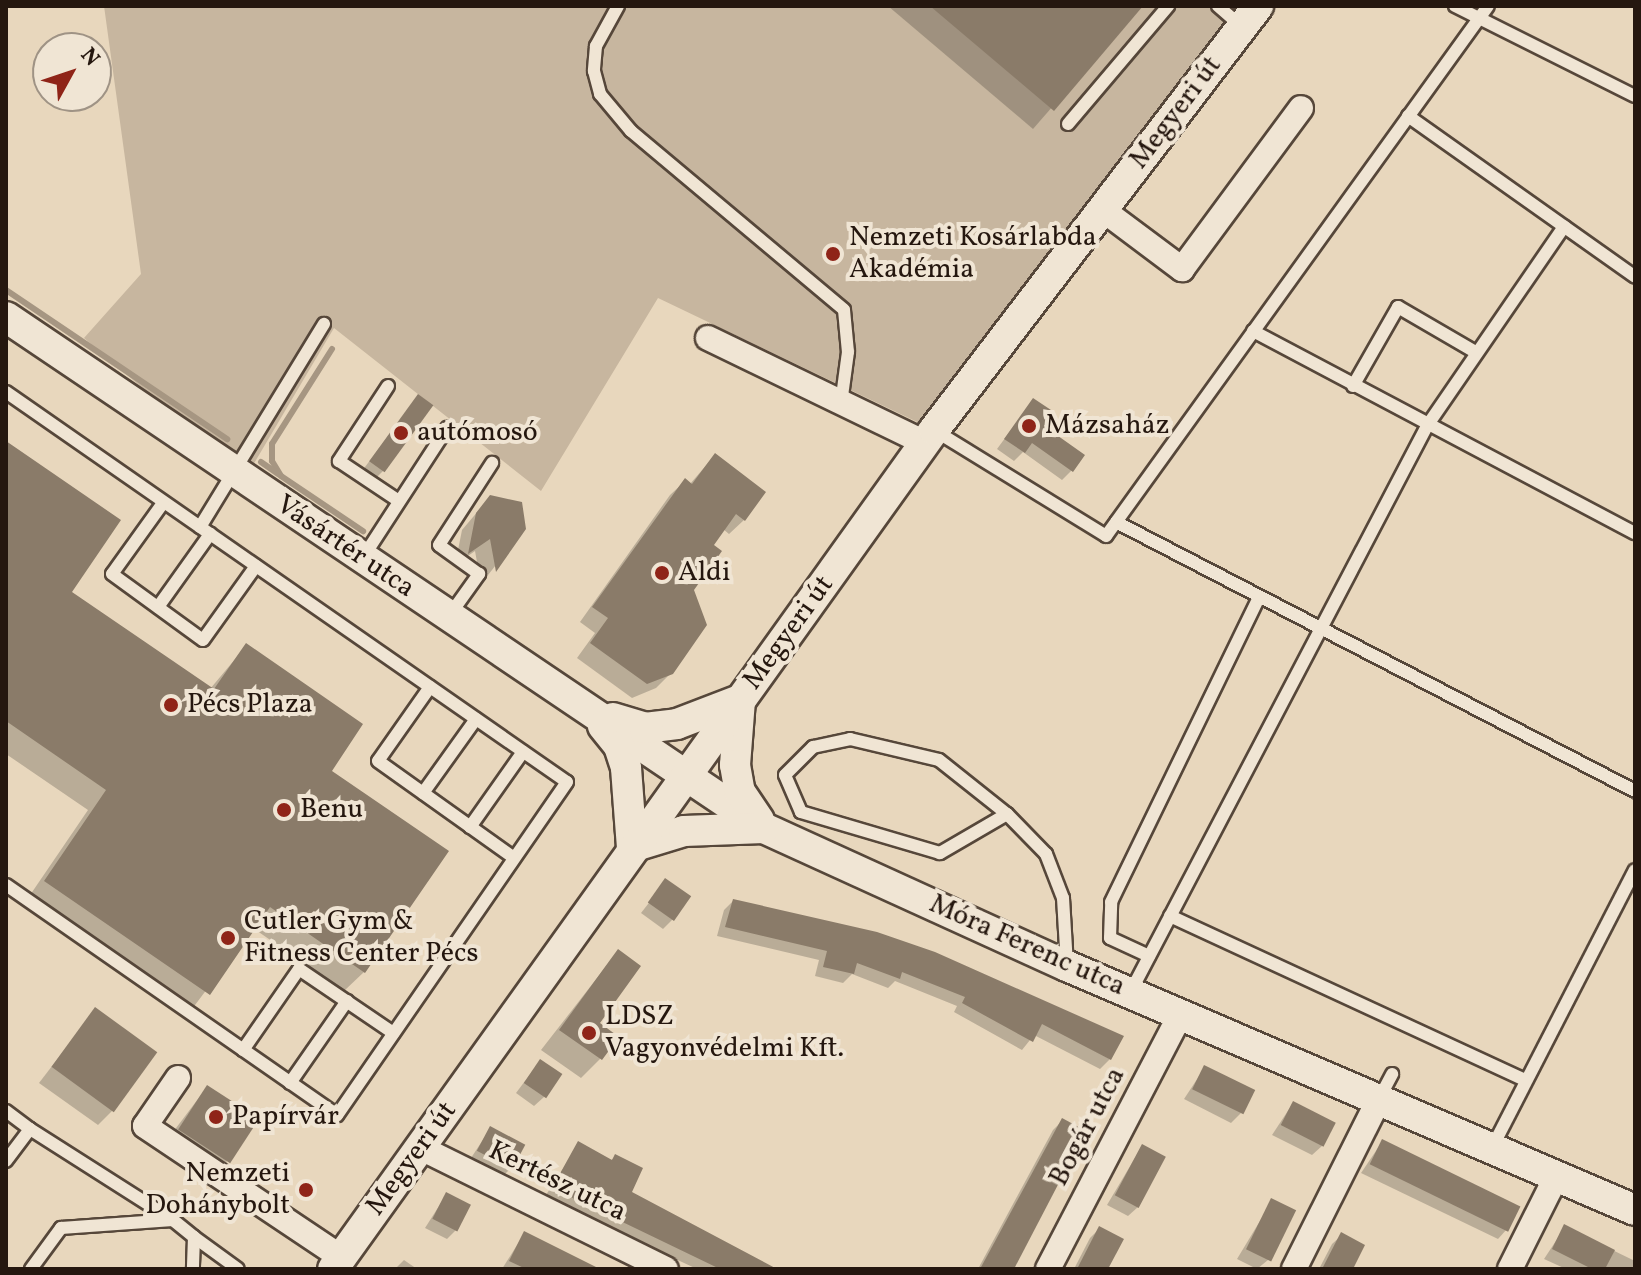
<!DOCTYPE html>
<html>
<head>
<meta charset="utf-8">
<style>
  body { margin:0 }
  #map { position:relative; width:1641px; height:1275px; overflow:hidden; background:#e8d7bd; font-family:Vollkorn,serif }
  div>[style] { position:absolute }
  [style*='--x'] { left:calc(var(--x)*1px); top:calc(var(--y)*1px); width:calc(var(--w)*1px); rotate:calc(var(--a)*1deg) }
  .green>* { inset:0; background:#c7b69f }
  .shadow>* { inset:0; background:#0003 }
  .stream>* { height:6px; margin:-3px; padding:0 3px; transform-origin:3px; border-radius:3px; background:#a69682 }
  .building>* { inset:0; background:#8a7b69; transform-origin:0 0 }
  .roads { filter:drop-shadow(2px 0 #56473a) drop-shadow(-2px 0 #56473a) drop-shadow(0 2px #56473a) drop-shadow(0 -2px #56473a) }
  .service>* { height:12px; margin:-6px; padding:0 6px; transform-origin:6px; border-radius:6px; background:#f0e5d4 }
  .minor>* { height:24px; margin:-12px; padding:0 12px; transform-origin:12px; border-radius:12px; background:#f0e5d4 }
  .tertiary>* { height:30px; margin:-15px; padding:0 15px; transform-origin:15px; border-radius:15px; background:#f0e5d4 }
  .dots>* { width:22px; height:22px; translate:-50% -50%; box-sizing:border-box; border:4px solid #f0e5d4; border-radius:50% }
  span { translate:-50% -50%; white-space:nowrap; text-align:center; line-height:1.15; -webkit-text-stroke:8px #f0e5d4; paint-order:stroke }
  .street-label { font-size:28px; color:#25170f }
  .poi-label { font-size:28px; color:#25170f }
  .left { translate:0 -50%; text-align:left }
  .right { translate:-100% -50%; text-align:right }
  .frame { position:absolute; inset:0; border:8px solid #25170f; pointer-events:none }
  .north { position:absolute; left:32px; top:32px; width:80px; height:80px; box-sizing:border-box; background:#f0e5d4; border:2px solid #9f9385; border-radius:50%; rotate:50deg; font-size:22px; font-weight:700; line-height:32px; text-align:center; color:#25170f }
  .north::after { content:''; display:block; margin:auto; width:28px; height:36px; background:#8f2418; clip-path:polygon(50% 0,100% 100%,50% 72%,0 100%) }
</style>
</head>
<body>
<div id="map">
  <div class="green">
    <div style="clip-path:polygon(104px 6px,1258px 6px,934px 430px,658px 298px,541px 491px,334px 328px,246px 477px,84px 338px,141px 274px)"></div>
  </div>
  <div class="shadow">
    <div style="clip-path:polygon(888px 6px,1140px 6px,1033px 129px)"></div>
    <div style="clip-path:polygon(418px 396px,384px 470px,374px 480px,362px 471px)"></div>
    <div style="clip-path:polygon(1033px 400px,1041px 427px,1072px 470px,1062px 480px,1023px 452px,1014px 461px,997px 449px)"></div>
    <div style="clip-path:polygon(6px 443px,70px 592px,210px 689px,246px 646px,329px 771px,364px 972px,344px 991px,253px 928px,189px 1013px,26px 901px,88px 810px,6px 754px)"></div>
    <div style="clip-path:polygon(715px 455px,744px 520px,729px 534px,723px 529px,711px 546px,692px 589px,671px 673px,656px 688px,632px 698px,577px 658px,595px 633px,580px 622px,670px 495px,685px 481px,690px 484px)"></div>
    <div style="clip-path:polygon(490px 497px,524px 529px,481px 584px,475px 551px,455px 565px,462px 530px)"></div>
    <div style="clip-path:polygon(666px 881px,673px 919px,663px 929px,641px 913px)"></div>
    <div style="clip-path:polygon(733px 901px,876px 934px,1110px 1059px,1100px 1069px,1034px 1035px,1022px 1050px,954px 1012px,957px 1006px,895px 981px,888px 988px,852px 974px,843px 983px,815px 976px,819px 960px,717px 936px,724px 910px)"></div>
    <div style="clip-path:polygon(618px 951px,597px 1024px,600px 1059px,581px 1078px,541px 1050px)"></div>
    <div style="clip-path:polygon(95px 1010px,113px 1110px,98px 1125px,39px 1083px)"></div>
    <div style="clip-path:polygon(540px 1061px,544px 1097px,534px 1106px,516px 1093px)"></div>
    <div style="clip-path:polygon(1205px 1067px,1241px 1113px,1231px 1123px,1184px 1099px)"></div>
    <div style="clip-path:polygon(207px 1087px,227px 1163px,213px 1177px,164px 1144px)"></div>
    <div style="clip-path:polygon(1293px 1103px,1322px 1146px,1312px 1155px,1272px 1135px)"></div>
    <div style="clip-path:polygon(1062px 1121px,1008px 1269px,978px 1269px,1053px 1130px)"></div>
    <div style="clip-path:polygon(490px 1129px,510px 1169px,501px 1178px,469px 1161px)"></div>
    <div style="clip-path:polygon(1382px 1142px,1518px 1207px,1507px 1229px,1498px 1239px,1361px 1173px)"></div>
    <div style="clip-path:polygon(579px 1144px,610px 1161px,615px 1157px,629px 1192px,773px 1269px,697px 1269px,544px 1198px)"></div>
    <div style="clip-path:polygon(1142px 1146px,1138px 1207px,1128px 1216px,1107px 1205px)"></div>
    <div style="clip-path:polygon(446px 1195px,456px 1230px,447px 1239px,425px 1228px)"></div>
    <div style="clip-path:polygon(1272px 1201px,1268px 1260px,1257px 1269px,1237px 1259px)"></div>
    <div style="clip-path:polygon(1565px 1227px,1635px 1261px,1635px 1269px,1566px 1269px,1544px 1259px)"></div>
    <div style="clip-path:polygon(1100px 1228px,1106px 1269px,1074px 1269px,1090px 1238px)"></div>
    <div style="clip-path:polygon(524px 1234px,596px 1269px,502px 1269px)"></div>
    <div style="clip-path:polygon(1342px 1235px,1350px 1269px,1319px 1269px,1332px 1244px)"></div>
    <div style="clip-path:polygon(404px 1260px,417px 1269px,395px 1269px)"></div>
  </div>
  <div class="stream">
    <div style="--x:6;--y:290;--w:267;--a:34"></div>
    <div style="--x:332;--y:349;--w:112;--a:122.3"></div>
    <div style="--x:272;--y:444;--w:17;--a:90"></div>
    <div style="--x:272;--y:461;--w:17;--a:59"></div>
    <div style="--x:281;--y:476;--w:99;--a:33.9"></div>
    <div style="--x:261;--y:462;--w:21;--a:35"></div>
  </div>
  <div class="building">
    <div style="clip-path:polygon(930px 6px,1143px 6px,1054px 111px)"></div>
    <div style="left:418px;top:394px;width:19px;height:83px;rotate:36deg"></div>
    <div style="clip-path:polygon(1033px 398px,1054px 412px,1044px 426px,1085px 455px,1073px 472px,1032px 443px,1025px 453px,1004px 439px)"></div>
    <div style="clip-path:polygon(6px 441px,121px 520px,72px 592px,214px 689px,246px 643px,363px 724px,332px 771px,449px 851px,365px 973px,270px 907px,210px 995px,44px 881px,106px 790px,6px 721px)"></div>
    <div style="clip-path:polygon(715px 453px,766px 492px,745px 521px,736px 514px,714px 545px,722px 551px,694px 590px,707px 625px,673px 674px,647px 684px,590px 643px,608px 618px,592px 607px,685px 478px,692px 484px)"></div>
    <div style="clip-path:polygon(490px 495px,522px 502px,526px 529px,496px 572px,490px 539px,468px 554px,476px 513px)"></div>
    <div style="left:665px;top:878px;width:32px;height:30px;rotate:35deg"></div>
    <div style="clip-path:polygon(733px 899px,877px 932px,935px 952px,1124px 1036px,1111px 1060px,1042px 1024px,1033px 1042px,962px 1003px,965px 997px,902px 972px,900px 979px,857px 963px,854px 974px,823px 967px,827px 951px,725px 927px)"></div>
    <div style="clip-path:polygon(618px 949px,641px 966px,600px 1023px,619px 1037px,602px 1060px,559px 1030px)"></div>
    <div style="left:95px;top:1007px;width:77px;height:74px;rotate:36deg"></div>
    <div style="left:540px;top:1059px;width:27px;height:29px;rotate:34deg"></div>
    <div style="left:1204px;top:1065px;width:57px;height:27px;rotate:26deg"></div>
    <div style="left:207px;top:1085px;width:62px;height:53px;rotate:33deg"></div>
    <div style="left:1293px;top:1101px;width:48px;height:27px;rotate:27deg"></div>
    <div style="clip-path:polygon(1062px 1118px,1086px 1131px,1014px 1269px,980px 1269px)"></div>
    <div style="left:490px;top:1126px;width:40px;height:28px;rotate:28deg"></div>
    <div style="left:1382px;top:1139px;width:154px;height:28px;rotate:26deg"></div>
    <div style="clip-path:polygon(578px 1141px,612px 1160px,615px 1154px,643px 1168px,632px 1192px,777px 1269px,720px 1269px,552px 1188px)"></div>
    <div style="left:1142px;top:1144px;width:27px;height:58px;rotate:28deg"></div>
    <div style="left:446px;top:1192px;width:28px;height:30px;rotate:27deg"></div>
    <div style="left:1271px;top:1198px;width:28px;height:57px;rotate:26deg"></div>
    <div style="clip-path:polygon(1564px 1224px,1615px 1250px,1605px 1269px,1592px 1269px,1552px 1249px)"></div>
    <div style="clip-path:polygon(1099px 1226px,1124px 1239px,1108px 1269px,1077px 1269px)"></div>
    <div style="clip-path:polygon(524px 1231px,600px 1269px,526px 1269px,509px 1261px)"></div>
    <div style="clip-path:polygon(1341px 1232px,1365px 1245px,1353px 1269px,1322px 1269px)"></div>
  </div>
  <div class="roads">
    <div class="service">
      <div style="--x:618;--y:6;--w:46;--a:118.8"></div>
      <div style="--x:596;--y:46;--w:25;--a:95"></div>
      <div style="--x:594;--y:71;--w:24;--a:75"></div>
      <div style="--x:600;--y:94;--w:48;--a:50"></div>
      <div style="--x:631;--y:131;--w:278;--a:40"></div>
      <div style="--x:844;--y:310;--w:42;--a:84.6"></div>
      <div style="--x:848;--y:352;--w:52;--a:97.7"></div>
      <div style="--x:1218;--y:6;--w:32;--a:41"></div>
      <div style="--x:1455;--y:6;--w:201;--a:26.6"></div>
      <div style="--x:1408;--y:116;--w:278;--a:35.3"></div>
      <div style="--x:1068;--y:124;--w:155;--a:-49.7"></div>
      <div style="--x:1253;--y:331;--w:432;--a:27.9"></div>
      <div style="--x:388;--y:386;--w:90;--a:123.2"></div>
      <div style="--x:339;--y:461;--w:72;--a:33.7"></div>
      <div style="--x:1353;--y:386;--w:91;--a:-60.3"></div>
      <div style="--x:1398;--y:307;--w:91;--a:30.2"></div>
      <div style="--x:6;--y:392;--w:683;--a:34.81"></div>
      <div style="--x:567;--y:782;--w:405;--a:124.6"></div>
      <div style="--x:337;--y:1115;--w:403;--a:-145.2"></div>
      <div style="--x:934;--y:430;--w:202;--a:31.6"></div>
      <div style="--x:1106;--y:536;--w:653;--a:-54.22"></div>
      <div style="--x:163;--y:503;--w:87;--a:125.7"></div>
      <div style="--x:112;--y:574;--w:112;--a:36"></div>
      <div style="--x:203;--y:640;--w:91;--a:-54.4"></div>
      <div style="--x:1116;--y:522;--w:585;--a:27.4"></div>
      <div style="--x:200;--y:527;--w:238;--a:-58.6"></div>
      <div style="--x:364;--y:556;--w:153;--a:-57"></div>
      <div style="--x:158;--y:607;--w:90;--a:-54.5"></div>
      <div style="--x:449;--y:616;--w:52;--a:-54.5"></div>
      <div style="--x:479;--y:574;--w:49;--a:-144.1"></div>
      <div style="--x:439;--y:545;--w:98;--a:-57.1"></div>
      <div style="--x:430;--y:687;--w:90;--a:125.1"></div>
      <div style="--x:378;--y:761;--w:167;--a:35.5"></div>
      <div style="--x:423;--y:793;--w:91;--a:-54.4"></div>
      <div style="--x:1007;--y:814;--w:78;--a:149.8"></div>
      <div style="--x:940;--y:853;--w:145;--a:-163.6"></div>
      <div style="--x:801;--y:812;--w:40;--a:-113.4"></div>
      <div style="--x:785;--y:775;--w:40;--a:-45"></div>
      <div style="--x:813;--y:747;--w:38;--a:-12"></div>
      <div style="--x:850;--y:739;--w:91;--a:13.3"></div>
      <div style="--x:939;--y:760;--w:87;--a:38.5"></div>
      <div style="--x:1007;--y:814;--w:56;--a:45.7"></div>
      <div style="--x:1046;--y:854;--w:47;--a:68.9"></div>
      <div style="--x:1063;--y:898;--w:68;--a:86.6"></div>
      <div style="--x:470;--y:827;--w:92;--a:-54.8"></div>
      <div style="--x:1170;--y:916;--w:391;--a:24.8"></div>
      <div style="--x:1149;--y:956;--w:43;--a:-155.2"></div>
      <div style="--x:1110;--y:938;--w:36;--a:-88"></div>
      <div style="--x:1111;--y:902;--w:339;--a:-64.1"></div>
      <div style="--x:1130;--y:993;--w:640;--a:-62.35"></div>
      <div style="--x:1427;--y:426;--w:242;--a:-55.5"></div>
      <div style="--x:243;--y:1050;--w:98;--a:-55.3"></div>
      <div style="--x:299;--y:969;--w:114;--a:34.2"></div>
      <div style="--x:290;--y:1083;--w:100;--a:-55.2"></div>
      <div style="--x:1380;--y:1097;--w:26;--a:-62"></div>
      <div style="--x:6;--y:1111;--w:30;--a:37"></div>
      <div style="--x:30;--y:1129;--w:40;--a:127"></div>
      <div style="--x:30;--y:1129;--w:169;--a:32.5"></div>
      <div style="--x:1493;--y:1146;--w:310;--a:-62.8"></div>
      <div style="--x:194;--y:1237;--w:54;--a:36"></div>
      <div style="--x:31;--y:1269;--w:51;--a:-53.8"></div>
      <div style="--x:61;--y:1228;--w:112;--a:-4.1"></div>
      <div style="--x:173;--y:1220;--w:27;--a:39"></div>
      <div style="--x:194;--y:1237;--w:32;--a:92"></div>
    </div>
    <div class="minor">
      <div style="--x:1103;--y:210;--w:99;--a:36.8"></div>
      <div style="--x:1182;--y:269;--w:200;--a:-53.5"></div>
      <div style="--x:708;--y:338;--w:241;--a:25.8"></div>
      <div style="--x:178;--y:1078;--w:58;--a:124.5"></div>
      <div style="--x:145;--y:1126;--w:236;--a:33.8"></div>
      <div style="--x:421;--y:1148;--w:273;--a:26.3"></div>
      <div style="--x:1048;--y:1269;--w:288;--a:-62.5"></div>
      <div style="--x:1294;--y:1269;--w:192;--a:-63.4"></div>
      <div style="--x:1510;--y:1269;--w:105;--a:-63.4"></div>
    </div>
    <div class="tertiary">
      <div style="--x:6;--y:317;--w:914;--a:33.99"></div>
      <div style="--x:764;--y:828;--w:333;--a:24.5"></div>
      <div style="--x:1067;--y:966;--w:618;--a:23.25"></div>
      <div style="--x:613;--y:718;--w:34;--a:17"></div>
      <div style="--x:645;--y:728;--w:32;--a:-7"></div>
      <div style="--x:677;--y:724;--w:67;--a:-20.9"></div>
      <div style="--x:740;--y:700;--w:65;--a:94.4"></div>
      <div style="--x:735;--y:765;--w:27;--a:80"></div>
      <div style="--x:740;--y:792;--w:34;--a:56"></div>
      <div style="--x:603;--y:726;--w:26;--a:51"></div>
      <div style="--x:619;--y:746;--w:23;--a:72"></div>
      <div style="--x:626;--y:768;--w:79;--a:85.7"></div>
      <div style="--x:632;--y:847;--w:54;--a:-17.1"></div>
      <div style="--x:684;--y:831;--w:80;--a:-2.1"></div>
      <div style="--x:333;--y:1269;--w:1032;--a:-54.38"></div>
      <div style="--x:934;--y:430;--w:534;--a:-52.61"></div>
    </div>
  </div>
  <div class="dots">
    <div style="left:833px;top:254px;background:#8f2418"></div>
    <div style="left:1029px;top:426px;background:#8f2418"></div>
    <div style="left:401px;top:433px;background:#8f2418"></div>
    <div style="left:662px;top:573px;background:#8f2418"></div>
    <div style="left:171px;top:705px;background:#8f2418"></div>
    <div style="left:284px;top:810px;background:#8f2418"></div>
    <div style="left:228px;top:938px;background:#8f2418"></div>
    <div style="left:589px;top:1033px;background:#8f2418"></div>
    <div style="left:216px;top:1117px;background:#8f2418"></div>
    <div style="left:306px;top:1190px;background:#8f2418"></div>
  </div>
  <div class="street-label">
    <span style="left:1176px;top:113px;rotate:-53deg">Megyeri út</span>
    <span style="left:345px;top:547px;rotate:34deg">Vásártér utca</span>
    <span style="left:789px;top:633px;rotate:-54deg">Megyeri út</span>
    <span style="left:1027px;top:946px;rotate:24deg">Móra Ferenc utca</span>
    <span style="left:1088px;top:1127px;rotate:-62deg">Bogár utca</span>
    <span style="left:412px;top:1159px;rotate:-54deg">Megyeri út</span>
    <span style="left:557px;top:1182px;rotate:26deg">Kertész utca</span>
  </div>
  <div class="poi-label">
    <span class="left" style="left:849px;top:254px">Nemzeti Kosárlabda<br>Akadémia</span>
    <span class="left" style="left:1045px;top:426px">Mázsaház</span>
    <span class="left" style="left:417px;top:433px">autómosó</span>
    <span class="left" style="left:678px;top:573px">Aldi</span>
    <span class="left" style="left:187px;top:705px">Pécs Plaza</span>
    <span class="left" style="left:300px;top:810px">Benu</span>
    <span class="left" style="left:244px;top:938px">Cutler Gym &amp;<br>Fitness Center Pécs</span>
    <span class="left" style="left:605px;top:1033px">LDSZ<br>Vagyonvédelmi Kft.</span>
    <span class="left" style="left:232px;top:1117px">Papírvár</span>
    <span class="right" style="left:290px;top:1190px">Nemzeti<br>Dohánybolt</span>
  </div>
  <div class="frame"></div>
  <div class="north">N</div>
</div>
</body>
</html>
